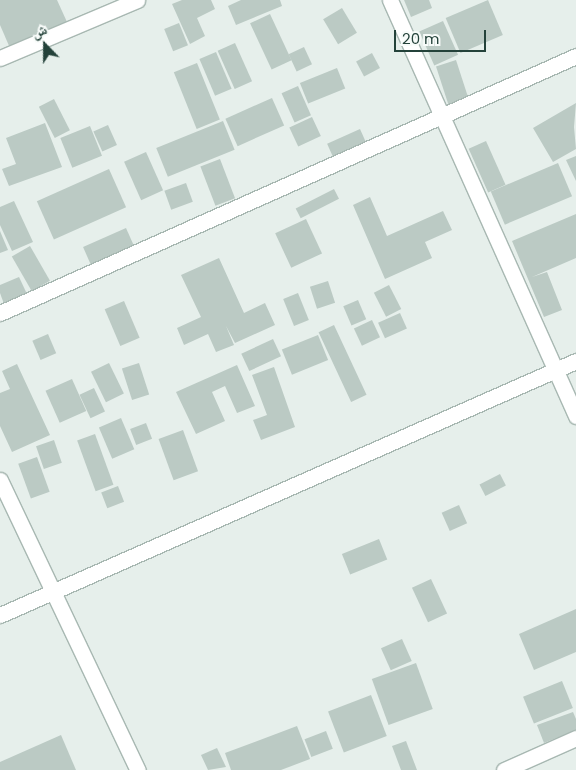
<!DOCTYPE html>
<html>
<head>
<meta charset="utf-8">
<style>
  body { margin:0 }
  #map { position:relative; width:576px; height:770px; overflow:hidden; background:#e6efeb; font-family:Poppins,"Noto Naskh Arabic",sans-serif }
  div>[style] { position:absolute }
  [style*='--x'] { left:calc(var(--x)*1px); top:calc(var(--y)*1px); width:calc(var(--w)*1px); rotate:calc(var(--a)*1deg) }
  .building>* { inset:0; background:#bbcac4; transform-origin:0 0 }
  .roads { filter:drop-shadow(1px 0 #a8b8b2) drop-shadow(-1px 0 #a8b8b2) drop-shadow(0 1px #a8b8b2) drop-shadow(0 -1px #a8b8b2) }
  .street>* { height:15px; margin:-7.5px; padding:0 7.5px; transform-origin:7.5px; border-radius:7.5px; background:#fff }
  span { translate:-50% -50%; white-space:nowrap; text-align:center; line-height:1.15; -webkit-text-stroke:4px #f7fbf9; paint-order:stroke }
  .north { position:absolute; left:20px; top:20px; width:50px; height:50px; -webkit-text-stroke:4px #f7fbf9; paint-order:stroke; rotate:338deg; font-size:14px; font-weight:700; line-height:20px; text-align:center; color:#24423a }
  .north::after { content:''; display:block; margin:auto; width:18px; height:22px; background:#24423a; clip-path:polygon(50% 0,100% 100%,50% 72%,0 100%) }
  .scale { position:absolute; left:394px; top:30px; width:92px; height:22px; box-sizing:border-box; border:2px solid #24423a; border-top:0; padding-left:6px; font-size:15px; line-height:18px; white-space:nowrap; color:#24423a; -webkit-text-stroke:4px #f7fbf9; paint-order:stroke }
</style>
</head>
<body>
<div id="map">
  <div class="building">
    <div style="clip-path:polygon(0 0,57px 0,67px 22px,10px 48px,0 25px)"></div>
    <div style="clip-path:polygon(182px 0,211px 0,215px 9px,197px 18px,205px 36px,190px 44px,172px 4px)"></div>
    <div style="clip-path:polygon(241px 0,280px 0,282px 6px,236px 25px,228px 6px)"></div>
    <div style="clip-path:polygon(404px 0,429px 0,432px 8px,411px 17px)"></div>
    <div style="left:488px;top:0;width:38px;height:46px;rotate:67deg"></div>
    <div style="left:342px;top:8px;width:29px;height:22px;rotate:59deg"></div>
    <div style="left:270px;top:14px;width:51px;height:22px;rotate:65deg"></div>
    <div style="left:443px;top:21px;width:37px;height:26px;rotate:66deg"></div>
    <div style="left:179px;top:23px;width:24px;height:16px;rotate:68deg"></div>
    <div style="left:235px;top:43px;width:42px;height:19px;rotate:66deg"></div>
    <div style="left:304px;top:47px;width:19px;height:17px;rotate:65deg"></div>
    <div style="left:216px;top:52px;width:40px;height:18px;rotate:67deg"></div>
    <div style="left:372px;top:53px;width:17px;height:18px;rotate:62deg"></div>
    <div style="left:456px;top:60px;width:41px;height:21px;rotate:72deg"></div>
    <div style="left:197px;top:63px;width:61px;height:25px;rotate:68deg"></div>
    <div style="left:337px;top:68px;width:22px;height:40px;rotate:68deg"></div>
    <div style="left:298px;top:86px;width:32px;height:18px;rotate:66deg"></div>
    <div style="left:272px;top:98px;width:30px;height:51px;rotate:66deg"></div>
    <div style="left:54px;top:99px;width:35px;height:17px;rotate:63deg"></div>
    <div style="clip-path:polygon(576px 103px,574px 127px,576px 149px,553px 162px,533px 128px)"></div>
    <div style="left:312px;top:117px;width:21px;height:25px;rotate:65deg"></div>
    <div style="left:223px;top:121px;width:31px;height:72px;rotate:68deg"></div>
    <div style="clip-path:polygon(45px 123px,62px 167px,9px 186px,2px 169px,16px 164px,6px 138px)"></div>
    <div style="left:108px;top:125px;width:22px;height:16px;rotate:66deg"></div>
    <div style="left:90px;top:126px;width:32px;height:32px;rotate:68deg"></div>
    <div style="left:360px;top:129px;width:17px;height:36px;rotate:66deg"></div>
    <div style="left:486px;top:141px;width:48px;height:19px;rotate:66deg"></div>
    <div style="left:146px;top:152px;width:42px;height:24px;rotate:66deg"></div>
    <div style="clip-path:polygon(576px 156px,576px 181px,566px 160px)"></div>
    <div style="left:220px;top:159px;width:42px;height:21px;rotate:69deg"></div>
    <div style="left:558px;top:163px;width:36px;height:73px;rotate:67deg"></div>
    <div style="left:109px;top:169px;width:42px;height:79px;rotate:66deg"></div>
    <div style="left:186px;top:183px;width:20px;height:23px;rotate:70deg"></div>
    <div style="left:334px;top:189px;width:11px;height:43px;rotate:63deg"></div>
    <div style="clip-path:polygon(370px 197px,387px 236px,443px 211px,452px 230px,425px 242px,432px 258px,385px 279px,353px 205px)"></div>
    <div style="clip-path:polygon(14px 201px,33px 242px,12px 251px,0 225px,0 207px)"></div>
    <div style="clip-path:polygon(576px 214px,576px 258px,532px 277px,547px 272px,562px 310px,544px 317px,512px 241px)"></div>
    <div style="left:306px;top:219px;width:38px;height:34px;rotate:65deg"></div>
    <div style="left:126px;top:228px;width:20px;height:47px;rotate:66deg"></div>
    <div style="clip-path:polygon(0 231px,8px 250px,0 253px)"></div>
    <div style="left:30px;top:246px;width:40px;height:21px;rotate:60deg"></div>
    <div style="clip-path:polygon(219px 258px,244px 313px,265px 303px,275px 325px,235px 343px,226px 326px,234px 345px,216px 352px,208px 334px,184px 345px,177px 328px,201px 317px,181px 275px)"></div>
    <div style="clip-path:polygon(19px 277px,27px 294px,4px 304px,0 293px,0 285px)"></div>
    <div style="left:328px;top:281px;width:23px;height:19px;rotate:72deg"></div>
    <div style="left:389px;top:285px;width:27px;height:17px;rotate:63deg"></div>
    <div style="left:298px;top:293px;width:29px;height:16px;rotate:68deg"></div>
    <div style="left:358px;top:300px;width:21px;height:16px;rotate:67deg"></div>
    <div style="left:124px;top:301px;width:40px;height:21px;rotate:67deg"></div>
    <div style="left:400px;top:313px;width:17px;height:24px;rotate:66deg"></div>
    <div style="left:372px;top:320px;width:19px;height:20px;rotate:65deg"></div>
    <div style="left:334px;top:325px;width:77px;height:17px;rotate:65deg"></div>
    <div style="left:48px;top:334px;width:21px;height:17px;rotate:67deg"></div>
    <div style="left:318px;top:335px;width:27px;height:39px;rotate:68deg"></div>
    <div style="left:273px;top:339px;width:19px;height:35px;rotate:65deg"></div>
    <div style="left:109px;top:363px;width:34px;height:20px;rotate:64deg"></div>
    <div style="left:139px;top:363px;width:33px;height:18px;rotate:72deg"></div>
    <div style="clip-path:polygon(17px 364px,50px 435px,12px 452px,0 426px,0 393px,10px 389px,2px 371px)"></div>
    <div style="clip-path:polygon(237px 365px,255px 406px,237px 413px,225px 386px,212px 392px,225px 421px,196px 434px,176px 392px)"></div>
    <div style="clip-path:polygon(274px 367px,295px 427px,261px 440px,253px 420px,267px 415px,252px 375px)"></div>
    <div style="left:72px;top:379px;width:35px;height:29px;rotate:66deg"></div>
    <div style="left:94px;top:388px;width:26px;height:16px;rotate:65deg"></div>
    <div style="left:121px;top:418px;width:34px;height:24px;rotate:67deg"></div>
    <div style="left:146px;top:423px;width:17px;height:17px;rotate:69deg"></div>
    <div style="left:183px;top:430px;width:44px;height:26px;rotate:70deg"></div>
    <div style="left:95px;top:434px;width:54px;height:19px;rotate:70deg"></div>
    <div style="left:54px;top:440px;width:24px;height:19px;rotate:71deg"></div>
    <div style="left:37px;top:457px;width:37px;height:20px;rotate:70deg"></div>
    <div style="left:500px;top:474px;width:13px;height:23px;rotate:63deg"></div>
    <div style="left:118px;top:486px;width:17px;height:18px;rotate:69deg"></div>
    <div style="left:459px;top:505px;width:20px;height:19px;rotate:66deg"></div>
    <div style="left:379px;top:539px;width:22px;height:40px;rotate:68deg"></div>
    <div style="left:431px;top:579px;width:38px;height:21px;rotate:65deg"></div>
    <div style="clip-path:polygon(576px 609px,576px 652px,534px 670px,519px 634px)"></div>
    <div style="left:402px;top:639px;width:24px;height:23px;rotate:66deg"></div>
    <div style="left:416px;top:663px;width:49px;height:47px;rotate:70deg"></div>
    <div style="left:562px;top:681px;width:29px;height:42px;rotate:68deg"></div>
    <div style="left:371px;top:695px;width:44px;height:46px;rotate:69deg"></div>
    <div style="clip-path:polygon(573px 712px,576px 719px,576px 730px,544px 743px,537px 725px)"></div>
    <div style="clip-path:polygon(297px 726px,310px 759px,281px 770px,231px 770px,225px 753px)"></div>
    <div style="left:326px;top:731px;width:19px;height:23px;rotate:69deg"></div>
    <div style="clip-path:polygon(61px 735px,76px 770px,0 770px,0 762px)"></div>
    <div style="clip-path:polygon(406px 741px,417px 770px,401px 770px,392px 746px)"></div>
    <div style="clip-path:polygon(217px 748px,226px 767px,208px 770px,201px 755px)"></div>
  </div>
  <div class="roads">
    <div class="street">
      <div style="--x:390;--y:0;--w:456;--a:65.9"></div>
      <div style="--x:0;--y:58;--w:149;--a:-22.9"></div>
      <div style="--x:0;--y:313;--w:631;--a:-24.05"></div>
      <div style="--x:0;--y:480;--w:321;--a:64.6"></div>
      <div style="--x:0;--y:615;--w:630;--a:-23.8"></div>
      <div style="--x:504;--y:770;--w:79;--a:-24"></div>
    </div>
  </div>
  <div class="north">ش</div>
  <div class="scale">20 m</div>
</div>
</body>
</html>
